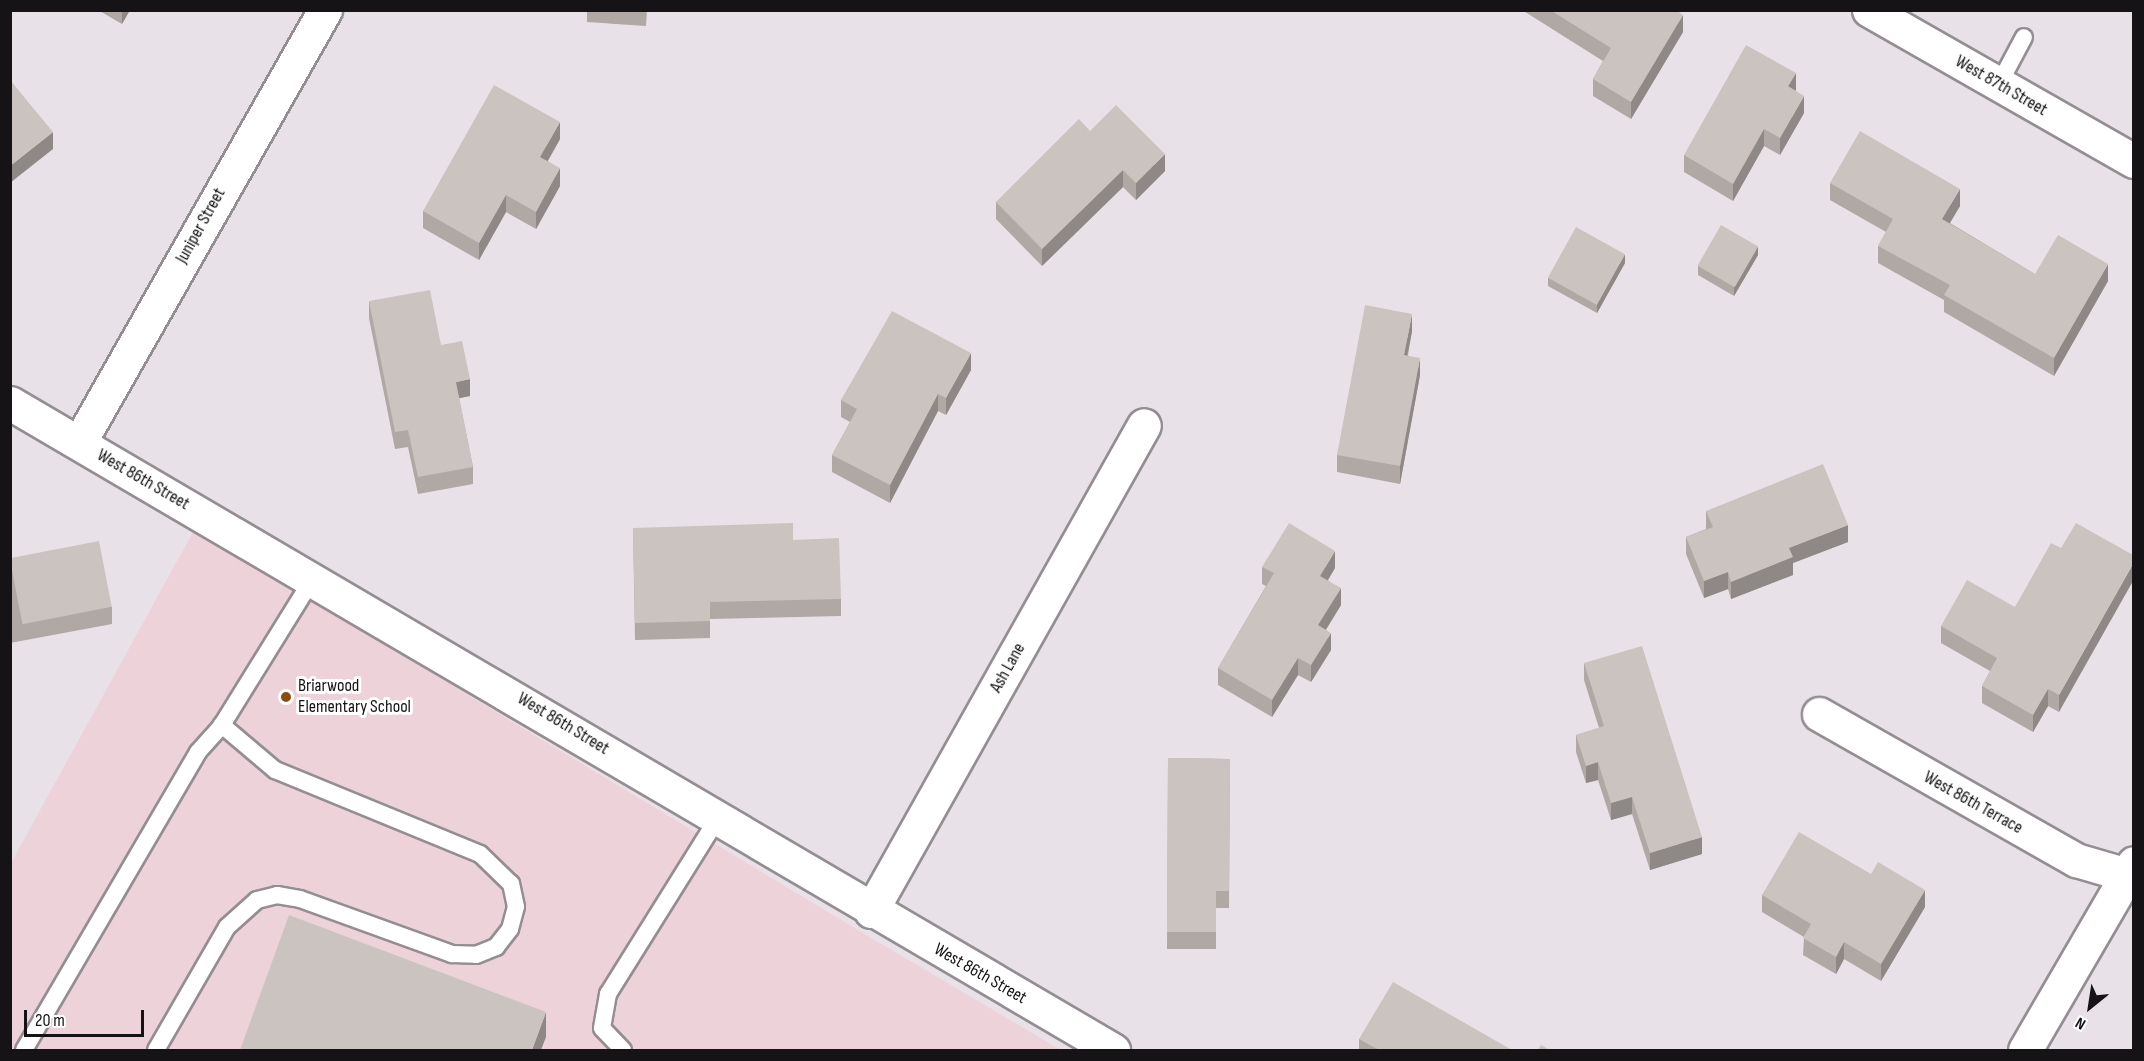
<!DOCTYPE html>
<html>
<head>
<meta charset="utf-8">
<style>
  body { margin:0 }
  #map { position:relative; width:2144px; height:1061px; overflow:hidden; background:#e8e2e8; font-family:"Sofia Sans Condensed",sans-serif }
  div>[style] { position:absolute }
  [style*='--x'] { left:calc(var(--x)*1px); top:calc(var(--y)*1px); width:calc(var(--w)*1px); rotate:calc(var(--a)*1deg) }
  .education>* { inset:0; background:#edd3d9 }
  .roads { filter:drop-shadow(2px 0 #948e93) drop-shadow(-2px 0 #948e93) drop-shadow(0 2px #948e93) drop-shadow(0 -2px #948e93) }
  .lane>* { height:16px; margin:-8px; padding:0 8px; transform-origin:8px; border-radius:8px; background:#fff }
  .street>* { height:33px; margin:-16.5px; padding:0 16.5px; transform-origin:16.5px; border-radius:16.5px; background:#fff }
  .secondary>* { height:33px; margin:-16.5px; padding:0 16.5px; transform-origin:16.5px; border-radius:16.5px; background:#fff }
  .wall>* { inset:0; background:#afa8a5 }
  .shaded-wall>* { inset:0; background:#8e8886 }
  .building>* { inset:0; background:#cbc3c0; transform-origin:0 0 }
  .dots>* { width:16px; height:16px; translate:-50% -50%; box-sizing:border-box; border:3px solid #fff; border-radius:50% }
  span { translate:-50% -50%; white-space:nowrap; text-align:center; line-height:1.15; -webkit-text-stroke:6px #fff; paint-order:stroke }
  .street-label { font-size:18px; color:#151315 }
  .poi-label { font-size:18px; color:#151315 }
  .left { translate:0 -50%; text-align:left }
  .frame { position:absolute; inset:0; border:12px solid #151315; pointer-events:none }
  .north { position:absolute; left:2060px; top:977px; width:60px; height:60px; -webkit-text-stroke:4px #fff; paint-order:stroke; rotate:210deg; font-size:16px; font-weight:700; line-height:24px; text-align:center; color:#151315 }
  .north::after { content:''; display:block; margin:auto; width:21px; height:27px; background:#151315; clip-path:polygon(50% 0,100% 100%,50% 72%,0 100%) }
  .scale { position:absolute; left:24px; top:1010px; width:120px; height:27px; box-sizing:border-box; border:3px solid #151315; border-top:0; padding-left:8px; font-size:18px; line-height:21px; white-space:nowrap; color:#151315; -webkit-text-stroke:4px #fff; paint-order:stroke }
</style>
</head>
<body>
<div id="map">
  <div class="education">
    <div style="clip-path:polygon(194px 530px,863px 933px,1061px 1050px,11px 1050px,11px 863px)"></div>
  </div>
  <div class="roads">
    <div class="lane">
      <div style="--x:1999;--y:84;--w:53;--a:-62"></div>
      <div style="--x:24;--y:1050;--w:345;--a:-59.7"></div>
      <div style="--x:198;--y:752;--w:36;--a:-48"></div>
      <div style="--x:222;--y:725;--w:173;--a:-58.2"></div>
      <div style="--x:156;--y:1050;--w:142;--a:-60"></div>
      <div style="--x:227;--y:927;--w:40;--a:-42"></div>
      <div style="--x:257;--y:900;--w:21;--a:-14"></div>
      <div style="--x:277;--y:895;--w:23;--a:10"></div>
      <div style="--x:300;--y:899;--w:162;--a:19.9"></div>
      <div style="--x:452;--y:954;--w:24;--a:2"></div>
      <div style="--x:476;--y:955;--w:22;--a:-22"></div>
      <div style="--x:496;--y:947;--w:23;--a:-52"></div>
      <div style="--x:510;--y:929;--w:23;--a:-75"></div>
      <div style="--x:516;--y:907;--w:24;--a:-102"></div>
      <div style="--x:511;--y:884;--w:43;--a:-135.9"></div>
      <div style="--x:480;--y:854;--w:222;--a:-157.7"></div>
      <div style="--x:275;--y:770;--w:70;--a:-139.7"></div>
      <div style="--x:623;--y:1050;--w:30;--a:-134"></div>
      <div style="--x:602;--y:1028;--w:35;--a:-80"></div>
      <div style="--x:608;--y:994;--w:208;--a:-58"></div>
    </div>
    <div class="street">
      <div style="--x:1869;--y:10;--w:305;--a:29.7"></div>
      <div style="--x:10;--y:403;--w:1279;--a:30.4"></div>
      <div style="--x:79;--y:443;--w:498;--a:-60.4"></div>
      <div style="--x:1819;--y:714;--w:296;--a:29.6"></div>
      <div style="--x:2076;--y:860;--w:60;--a:16.3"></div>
      <div style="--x:871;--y:911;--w:557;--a:-60.68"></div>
    </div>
    <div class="secondary">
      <div style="--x:2025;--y:1050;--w:216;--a:-59.8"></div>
    </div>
  </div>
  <div class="wall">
    <div style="clip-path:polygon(98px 10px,130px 10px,122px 24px)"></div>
    <div style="clip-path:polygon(587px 10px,647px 10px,646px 26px,587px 22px)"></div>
    <div style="clip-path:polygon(1522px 10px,1676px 10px,1683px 32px,1631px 119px,1593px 96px,1593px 79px,1603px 61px)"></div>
    <div style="clip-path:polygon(1804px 113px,1780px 155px,1764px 146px,1733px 201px,1684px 172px,1684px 155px)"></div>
    <div style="clip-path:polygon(1090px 131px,1165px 171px,1136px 200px,1123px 187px,1042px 266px,996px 219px,996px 202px)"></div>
    <div style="clip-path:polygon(560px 139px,548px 161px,560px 186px,536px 229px,506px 212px,479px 260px,423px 228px,423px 211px)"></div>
    <div style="clip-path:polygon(1830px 183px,1960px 206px,1950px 223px,2035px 274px,2108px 281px,2054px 376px,1944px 312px,1944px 300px,1878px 263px,1878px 246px,1886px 232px,1830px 200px)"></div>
    <div style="clip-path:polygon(1758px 255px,1734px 296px,1698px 275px,1698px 266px)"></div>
    <div style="clip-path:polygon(1625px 263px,1597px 313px,1548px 286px,1548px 278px)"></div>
    <div style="clip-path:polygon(369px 301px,470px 396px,459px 398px,473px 467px,473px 484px,418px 494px,408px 447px,395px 449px,369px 318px)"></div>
    <div style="clip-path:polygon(1412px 331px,1408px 355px,1420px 375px,1400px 484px,1337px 472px,1337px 455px)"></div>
    <div style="clip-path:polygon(971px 370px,946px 415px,938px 411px,890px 503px,832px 472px,832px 455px,850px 422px,841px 417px,841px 400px)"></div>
    <div style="clip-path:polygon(1706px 511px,1848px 542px,1793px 563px,1793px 575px,1731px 599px,1728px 589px,1704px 598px,1686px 554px,1686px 537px,1706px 529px)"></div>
    <div style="clip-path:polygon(633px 528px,841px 599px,841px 616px,710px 619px,710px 638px,635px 640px)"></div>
    <div style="clip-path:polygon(2061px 548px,2059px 712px,2048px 706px,2033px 732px,1982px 703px,1982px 686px,1990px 671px,1941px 643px,1941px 626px,2015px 607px)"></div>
    <div style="clip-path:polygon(10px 558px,112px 607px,112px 624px,10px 643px)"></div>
    <div style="clip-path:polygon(1262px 567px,1335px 568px,1328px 580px,1341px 605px,1326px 630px,1331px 650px,1311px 682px,1298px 675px,1272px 717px,1218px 685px,1218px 668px,1266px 586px,1262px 584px)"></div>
    <div style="clip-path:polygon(1584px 663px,1702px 854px,1650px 870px,1632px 814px,1611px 820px,1598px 780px,1586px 783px,1576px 752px,1576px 735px,1599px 728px,1584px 680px)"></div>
    <div style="clip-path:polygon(1168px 758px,1230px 759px,1229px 908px,1216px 908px,1216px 949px,1167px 949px)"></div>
    <div style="clip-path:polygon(1762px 895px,1925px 907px,1881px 981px,1844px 959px,1836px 974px,1803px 955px,1804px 937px,1762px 912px)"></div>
    <div style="clip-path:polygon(1359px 1039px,1512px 1050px,1359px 1050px)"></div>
  </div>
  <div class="shaded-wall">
    <div style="clip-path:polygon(122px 10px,130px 10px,122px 24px)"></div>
    <div style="clip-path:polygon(1683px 15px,1683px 32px,1631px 119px,1631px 102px)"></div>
    <div style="clip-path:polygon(1796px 73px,1796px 90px,1788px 104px,1788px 86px)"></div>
    <div style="clip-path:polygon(1804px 96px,1804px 113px,1780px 155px,1780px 138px)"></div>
    <div style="clip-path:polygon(560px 122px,560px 139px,540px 174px,540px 157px)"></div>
    <div style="clip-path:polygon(1764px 129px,1764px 146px,1733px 201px,1733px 184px)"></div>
    <div style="clip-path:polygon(53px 132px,53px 149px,10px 183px,10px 166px)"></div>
    <div style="clip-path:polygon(1165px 154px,1165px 171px,1136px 200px,1136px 183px)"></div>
    <div style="clip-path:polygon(560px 168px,560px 186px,536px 229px,536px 212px)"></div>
    <div style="clip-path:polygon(1123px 170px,1123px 187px,1042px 266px,1042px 249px)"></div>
    <div style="clip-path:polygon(1960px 189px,1960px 206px,1942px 236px,1942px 219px)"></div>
    <div style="clip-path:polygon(506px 195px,506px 212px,479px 260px,479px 243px)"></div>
    <div style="clip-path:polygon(1758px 246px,1758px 255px,1734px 296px,1734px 287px)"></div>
    <div style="clip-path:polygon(1625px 254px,1625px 263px,1597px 313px,1597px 304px)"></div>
    <div style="clip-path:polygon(2108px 264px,2108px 281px,2054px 376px,2054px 358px)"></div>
    <div style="clip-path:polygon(1412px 314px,1412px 331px,1404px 372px,1404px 355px)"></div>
    <div style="clip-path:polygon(971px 353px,971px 370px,946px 415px,946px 398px)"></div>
    <div style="clip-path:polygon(1420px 358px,1420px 375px,1400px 484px,1400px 466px)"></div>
    <div style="clip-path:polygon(470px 379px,470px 396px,456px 399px,456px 382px)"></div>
    <div style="clip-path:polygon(938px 394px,938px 411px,890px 503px,890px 485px)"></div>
    <div style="clip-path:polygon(1848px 525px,1848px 542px,1793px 563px,1793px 575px,1731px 599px,1731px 582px,1789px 548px)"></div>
    <div style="clip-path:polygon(1335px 551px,1335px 568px,1320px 593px,1320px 576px)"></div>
    <div style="clip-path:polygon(2133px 564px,2133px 581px,2059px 712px,2059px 695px)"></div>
    <div style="clip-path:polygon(1728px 572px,1728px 589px,1704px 598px,1704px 581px)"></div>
    <div style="clip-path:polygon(1341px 588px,1341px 605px,1318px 642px,1318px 625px)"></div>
    <div style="clip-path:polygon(1331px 633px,1331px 650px,1311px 682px,1311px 665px)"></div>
    <div style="clip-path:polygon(1298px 658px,1298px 675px,1272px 717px,1272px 700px)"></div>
    <div style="clip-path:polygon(2048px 689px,2048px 706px,2033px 732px,2033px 715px)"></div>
    <div style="clip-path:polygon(1598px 762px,1598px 780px,1586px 783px,1586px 766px)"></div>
    <div style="clip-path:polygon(1632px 797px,1632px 814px,1611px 820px,1611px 803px)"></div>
    <div style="clip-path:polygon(1702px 837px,1702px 854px,1650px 870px,1650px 853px)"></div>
    <div style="clip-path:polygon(1925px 890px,1925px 907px,1881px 981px,1881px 964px)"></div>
    <div style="clip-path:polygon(1844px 942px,1844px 959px,1836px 974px,1836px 957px)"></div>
    <div style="clip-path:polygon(546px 1012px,546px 1037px,541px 1050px,532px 1050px)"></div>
  </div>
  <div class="building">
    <div style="clip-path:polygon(1550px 10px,1676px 10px,1683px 15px,1631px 102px,1593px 79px,1611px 48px)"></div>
    <div style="clip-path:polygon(1746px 45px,1796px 73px,1788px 86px,1804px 96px,1780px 138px,1764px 129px,1733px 184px,1684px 155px)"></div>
    <div style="clip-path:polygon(10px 80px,53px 132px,10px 166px)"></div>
    <div style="clip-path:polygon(494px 85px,560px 122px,540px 157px,560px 168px,536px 212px,506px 195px,479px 243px,423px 211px)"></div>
    <div style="clip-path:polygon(1116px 105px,1165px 154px,1136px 183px,1123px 170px,1042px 249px,996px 202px,1079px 119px,1090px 131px)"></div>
    <div style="clip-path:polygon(1860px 131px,1960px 189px,1942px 219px,2035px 274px,2058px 235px,2108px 264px,2054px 358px,1944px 295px,1950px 285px,1878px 246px,1893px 219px,1830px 183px)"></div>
    <div style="left:1721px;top:225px;width:43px;height:47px;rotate:30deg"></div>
    <div style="left:1576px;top:227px;width:56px;height:58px;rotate:29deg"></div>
    <div style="clip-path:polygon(430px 290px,441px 345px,462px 341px,470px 379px,456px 382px,473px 467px,418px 477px,408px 430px,395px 432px,369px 301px)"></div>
    <div style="clip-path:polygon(1365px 305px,1412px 314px,1404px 355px,1420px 358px,1400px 466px,1337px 455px)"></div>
    <div style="clip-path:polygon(892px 311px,971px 353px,946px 398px,938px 394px,890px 485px,832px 455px,857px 409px,841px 400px)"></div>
    <div style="clip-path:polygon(1823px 464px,1848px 525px,1789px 548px,1793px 557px,1731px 582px,1728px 572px,1704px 581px,1686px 537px,1713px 527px,1706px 511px)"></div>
    <div style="clip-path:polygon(793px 523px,793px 540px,839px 538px,841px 599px,710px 602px,710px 621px,635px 623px,633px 528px)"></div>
    <div style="clip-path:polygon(1289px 523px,1335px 551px,1320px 576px,1341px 588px,1318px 625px,1331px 633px,1311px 665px,1298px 658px,1272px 700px,1218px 668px,1274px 573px,1262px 567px)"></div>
    <div style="clip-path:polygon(2076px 523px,2133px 555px,2133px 564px,2059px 695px,2048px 689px,2033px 715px,1982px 686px,1997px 658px,1941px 626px,1967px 580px,2015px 607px,2051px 543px,2061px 548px)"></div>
    <div style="left:99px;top:541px;width:67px;height:91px;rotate:79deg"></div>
    <div style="clip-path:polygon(1642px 646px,1702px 837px,1650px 853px,1632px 797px,1611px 803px,1598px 762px,1586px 766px,1576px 735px,1604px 726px,1584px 663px)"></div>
    <div style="clip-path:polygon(1168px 758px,1230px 759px,1229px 891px,1216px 891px,1216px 932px,1167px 932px)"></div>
    <div style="clip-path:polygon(1799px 832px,1871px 874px,1878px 862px,1925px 890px,1881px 964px,1844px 942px,1836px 957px,1803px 938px,1811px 924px,1762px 895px)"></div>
    <div style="clip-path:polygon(289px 915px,546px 1012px,532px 1050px,240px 1050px)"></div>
    <div style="clip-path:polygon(1393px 982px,1512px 1050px,1379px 1050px,1359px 1039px)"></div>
    <div style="clip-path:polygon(1541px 1045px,1550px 1050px,1538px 1050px)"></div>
  </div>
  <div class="dots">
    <div style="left:286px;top:697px;background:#8a4d0d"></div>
  </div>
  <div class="street-label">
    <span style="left:2001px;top:86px;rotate:30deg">West 87th Street</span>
    <span style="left:201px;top:226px;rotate:-61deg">Juniper Street</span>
    <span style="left:143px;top:480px;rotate:30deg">West 86th Street</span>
    <span style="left:1008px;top:668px;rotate:-61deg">Ash Lane</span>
    <span style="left:563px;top:724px;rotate:31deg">West 86th Street</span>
    <span style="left:1973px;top:803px;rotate:29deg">West 86th Terrace</span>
    <span style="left:980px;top:974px;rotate:30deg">West 86th Street</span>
  </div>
  <div class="poi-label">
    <span class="left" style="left:298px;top:697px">Briarwood<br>Elementary School</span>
  </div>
  <div class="frame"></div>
  <div class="north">N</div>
  <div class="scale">20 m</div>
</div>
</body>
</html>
